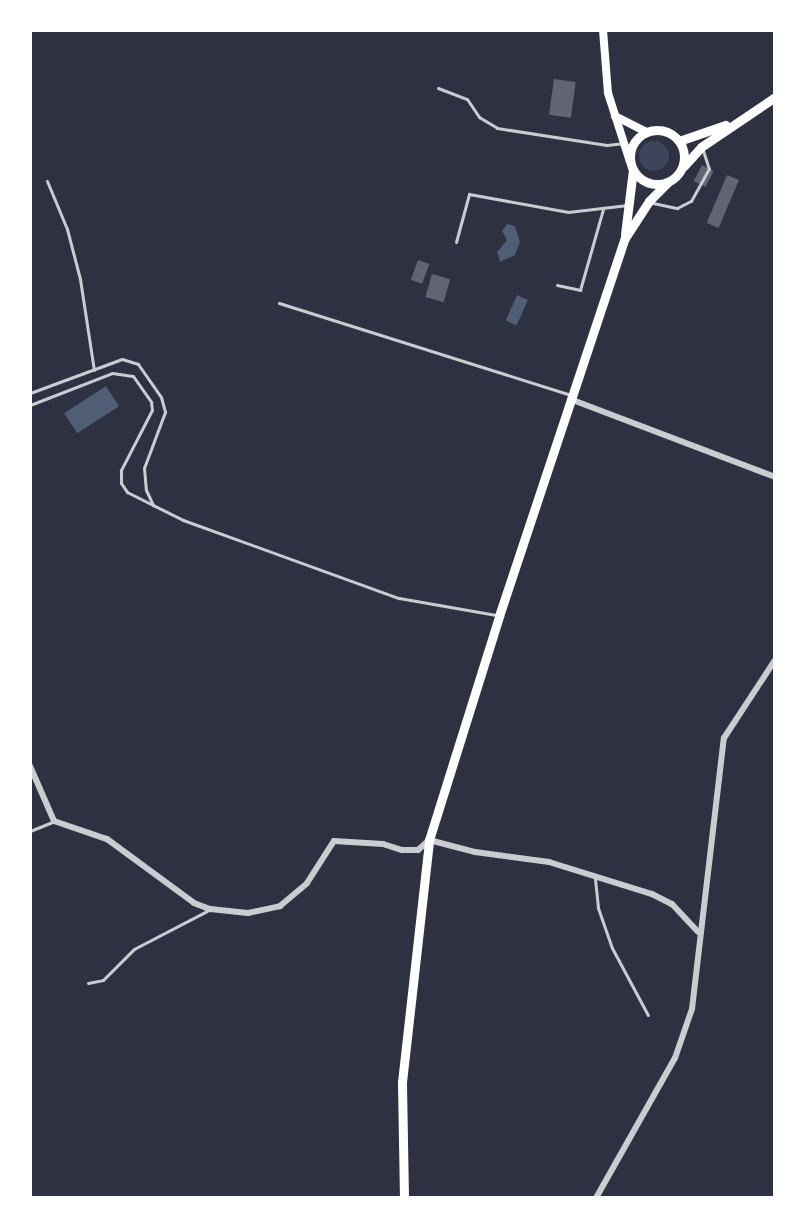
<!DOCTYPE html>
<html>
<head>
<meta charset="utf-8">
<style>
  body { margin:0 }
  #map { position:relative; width:805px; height:1228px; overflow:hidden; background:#2d3142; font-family:"Work Sans",sans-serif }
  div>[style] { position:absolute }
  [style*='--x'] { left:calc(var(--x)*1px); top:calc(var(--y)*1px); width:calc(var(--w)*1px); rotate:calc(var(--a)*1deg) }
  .green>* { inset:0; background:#3c4559 }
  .round { border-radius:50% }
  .water>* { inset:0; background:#4f5d75; transform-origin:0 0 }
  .building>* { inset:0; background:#626471; transform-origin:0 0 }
  .service>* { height:3px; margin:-1.5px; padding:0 1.5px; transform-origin:1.5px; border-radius:1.5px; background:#caccd0 }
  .minor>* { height:6px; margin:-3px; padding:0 3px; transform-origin:3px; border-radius:3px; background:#caccd0 }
  .secondary>* { height:8px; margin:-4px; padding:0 4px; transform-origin:4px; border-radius:4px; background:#fff }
  .primary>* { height:9px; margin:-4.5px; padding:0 4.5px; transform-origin:4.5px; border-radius:4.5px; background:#fff }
  .primary>.ring { margin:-4.5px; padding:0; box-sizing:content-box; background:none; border:9px solid #fff; border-radius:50% }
  span { translate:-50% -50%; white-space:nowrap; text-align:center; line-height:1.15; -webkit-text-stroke:7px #fff; paint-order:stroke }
  .frame { position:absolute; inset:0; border:32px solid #fff; pointer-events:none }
</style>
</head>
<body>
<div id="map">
  <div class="green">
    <div class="round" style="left:639px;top:141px;width:30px;height:30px"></div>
  </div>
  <div class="water">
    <div style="clip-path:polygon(507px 224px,515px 226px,520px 242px,515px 255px,500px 262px,497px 252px,507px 240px,502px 231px)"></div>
    <div style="left:517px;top:295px;width:12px;height:28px;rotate:24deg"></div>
    <div style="left:106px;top:386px;width:24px;height:50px;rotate:57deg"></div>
  </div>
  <div class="building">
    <div style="left:554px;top:79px;width:22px;height:36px;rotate:8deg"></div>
    <div style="left:702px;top:165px;width:13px;height:18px;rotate:27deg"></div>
    <div style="left:727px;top:175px;width:13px;height:52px;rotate:23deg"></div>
    <div style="left:418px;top:260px;width:12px;height:21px;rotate:20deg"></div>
    <div style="left:432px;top:274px;width:19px;height:24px;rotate:16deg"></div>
  </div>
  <div class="service">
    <div style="--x:438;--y:88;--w:31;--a:21"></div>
    <div style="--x:467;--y:99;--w:22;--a:56"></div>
    <div style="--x:479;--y:117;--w:21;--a:31"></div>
    <div style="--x:497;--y:128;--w:111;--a:8.8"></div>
    <div style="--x:607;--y:145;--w:17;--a:-7"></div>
    <div style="--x:47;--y:181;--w:52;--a:67.4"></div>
    <div style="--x:67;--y:229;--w:52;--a:75.4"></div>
    <div style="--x:80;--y:279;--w:92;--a:81.3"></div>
    <div style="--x:653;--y:203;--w:25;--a:12"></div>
    <div style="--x:677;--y:208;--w:16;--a:-27"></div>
    <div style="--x:691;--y:201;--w:37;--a:-61"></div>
    <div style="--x:709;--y:169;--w:23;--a:-108"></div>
    <div style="--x:456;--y:242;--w:50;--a:-74.8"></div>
    <div style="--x:469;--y:194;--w:101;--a:10.3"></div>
    <div style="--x:568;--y:212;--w:60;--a:-6.7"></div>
    <div style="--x:557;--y:285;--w:24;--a:12"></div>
    <div style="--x:580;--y:290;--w:84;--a:-74.1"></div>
    <div style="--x:279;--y:303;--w:306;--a:17.5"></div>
    <div style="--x:30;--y:393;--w:98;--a:-20.3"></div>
    <div style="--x:122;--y:359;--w:17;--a:17"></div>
    <div style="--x:138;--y:364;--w:40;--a:55.1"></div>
    <div style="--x:161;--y:397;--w:16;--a:75"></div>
    <div style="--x:165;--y:412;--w:60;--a:110.6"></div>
    <div style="--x:144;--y:468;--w:22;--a:85"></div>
    <div style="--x:146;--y:490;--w:17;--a:65"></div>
    <div style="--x:30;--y:405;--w:88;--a:-21.3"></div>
    <div style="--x:112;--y:373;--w:21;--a:8"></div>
    <div style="--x:133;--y:376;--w:32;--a:55"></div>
    <div style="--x:151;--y:402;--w:8;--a:83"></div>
    <div style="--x:152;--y:410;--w:68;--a:117.3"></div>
    <div style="--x:121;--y:470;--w:13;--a:90"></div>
    <div style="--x:121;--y:483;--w:11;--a:56"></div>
    <div style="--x:127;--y:492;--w:63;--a:26.6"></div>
    <div style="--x:183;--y:520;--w:230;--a:19.9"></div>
    <div style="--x:399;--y:598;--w:97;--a:10"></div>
    <div style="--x:30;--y:831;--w:24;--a:-22"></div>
    <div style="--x:595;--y:879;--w:29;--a:84"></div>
    <div style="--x:598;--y:908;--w:42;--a:70.7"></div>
    <div style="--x:612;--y:948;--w:76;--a:61.8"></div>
    <div style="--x:88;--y:983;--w:15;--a:-11"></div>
    <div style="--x:103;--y:980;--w:44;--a:-45"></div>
    <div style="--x:134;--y:949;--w:82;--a:-27.5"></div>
  </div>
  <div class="minor">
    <div style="--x:570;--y:399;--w:219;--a:20.8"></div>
    <div style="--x:30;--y:766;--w:60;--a:66.4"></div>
    <div style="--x:54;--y:821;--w:56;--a:18.8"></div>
    <div style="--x:107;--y:839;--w:108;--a:36.3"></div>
    <div style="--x:194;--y:903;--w:17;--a:21"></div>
    <div style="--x:210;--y:909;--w:38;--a:6"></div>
    <div style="--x:248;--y:913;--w:33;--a:-12"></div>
    <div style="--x:280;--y:906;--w:35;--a:-40"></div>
    <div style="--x:307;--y:883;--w:50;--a:-57.3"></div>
    <div style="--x:334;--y:841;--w:49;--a:3.5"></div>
    <div style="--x:383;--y:844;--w:20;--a:18"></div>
    <div style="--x:402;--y:850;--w:16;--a:0"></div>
    <div style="--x:418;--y:850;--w:15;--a:-42"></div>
    <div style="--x:429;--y:840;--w:48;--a:14.6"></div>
    <div style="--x:475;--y:852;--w:75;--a:7.7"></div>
    <div style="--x:549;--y:862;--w:108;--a:17.3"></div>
    <div style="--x:652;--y:894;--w:22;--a:27"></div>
    <div style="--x:672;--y:904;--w:38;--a:47"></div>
    <div style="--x:596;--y:1198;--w:161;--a:-60.6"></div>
    <div style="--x:675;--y:1058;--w:52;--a:-70.9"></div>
    <div style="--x:692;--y:1009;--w:273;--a:-83.3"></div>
    <div style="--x:724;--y:738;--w:93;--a:-56.8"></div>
  </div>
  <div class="secondary">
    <div style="--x:603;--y:30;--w:63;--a:85.5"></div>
    <div style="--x:608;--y:93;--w:72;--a:72.3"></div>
    <div style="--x:615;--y:116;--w:35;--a:27"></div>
  </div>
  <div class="primary">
    <div class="ring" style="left:630px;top:130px;width:45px;height:45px"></div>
    <div style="--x:679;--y:141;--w:49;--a:-19.2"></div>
    <div style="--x:684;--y:166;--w:25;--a:-48"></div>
    <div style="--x:701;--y:147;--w:89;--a:-34"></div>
    <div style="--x:625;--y:234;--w:64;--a:-82.9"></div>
    <div style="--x:404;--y:1198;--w:116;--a:-91"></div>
    <div style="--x:402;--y:1082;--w:244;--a:-83.6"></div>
    <div style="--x:429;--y:840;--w:235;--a:-72.6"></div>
    <div style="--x:499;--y:616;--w:398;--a:-71.6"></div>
    <div style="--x:625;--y:238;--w:44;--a:-57"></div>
    <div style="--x:649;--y:201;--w:27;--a:-45"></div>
  </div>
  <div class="frame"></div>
</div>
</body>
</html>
